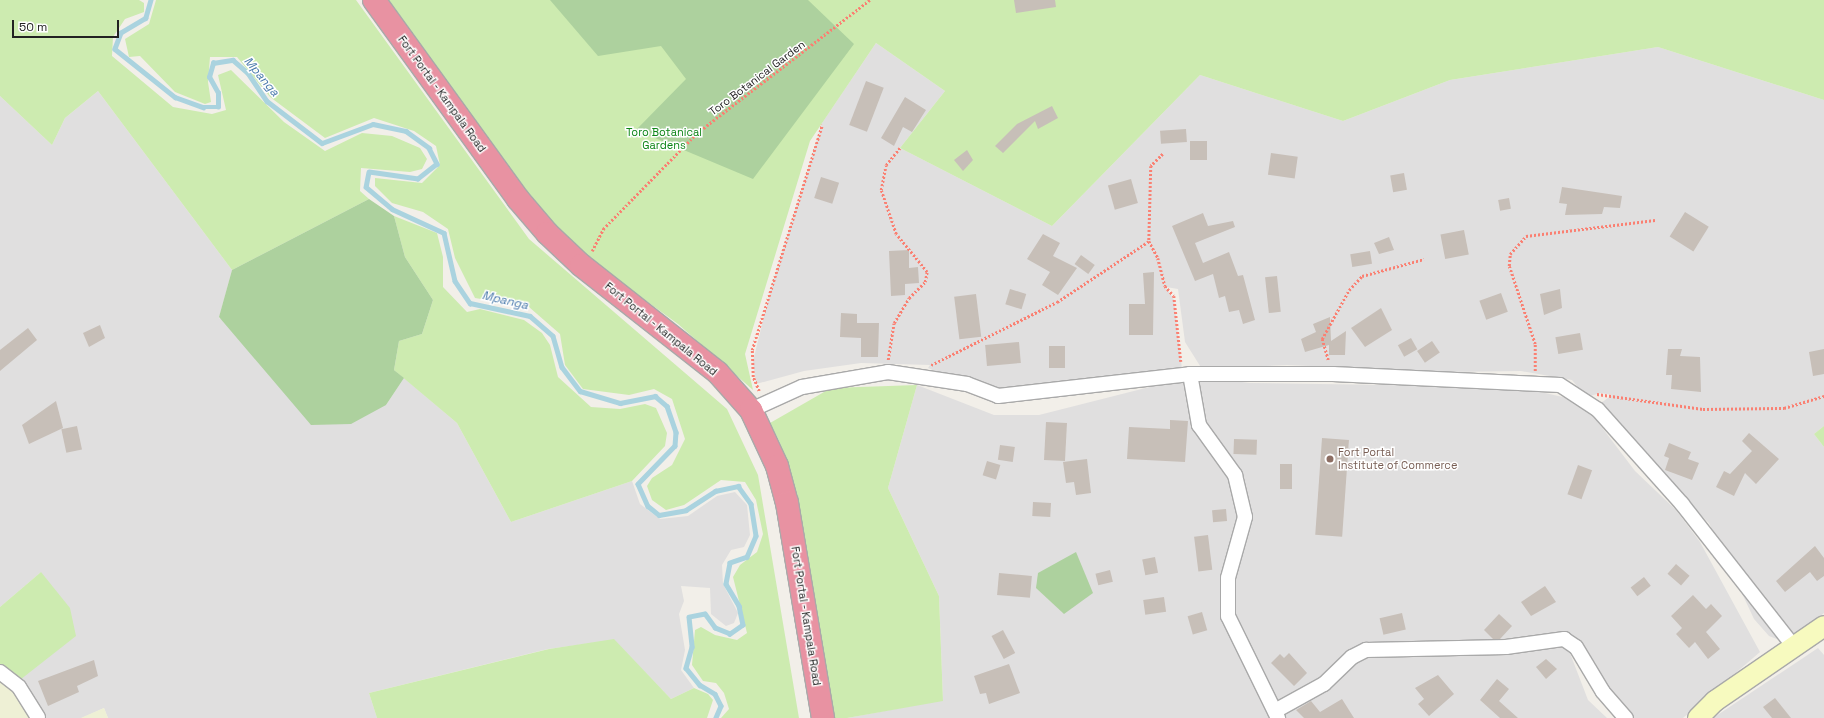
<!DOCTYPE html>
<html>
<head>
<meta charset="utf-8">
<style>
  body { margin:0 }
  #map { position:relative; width:1824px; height:718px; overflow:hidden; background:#f2efe9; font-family:"Space Grotesk",sans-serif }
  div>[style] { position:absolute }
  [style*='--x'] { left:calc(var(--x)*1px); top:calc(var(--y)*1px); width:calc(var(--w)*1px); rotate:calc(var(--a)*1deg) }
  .residential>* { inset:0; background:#e0dfdf }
  .farmland>* { inset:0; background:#eef0d5 }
  .grass>* { inset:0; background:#cdebb0 }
  .forest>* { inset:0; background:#add19e }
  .stream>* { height:4.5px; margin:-2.25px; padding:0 2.25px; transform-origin:2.25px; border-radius:2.25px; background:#aad3df }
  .building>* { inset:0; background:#c7bfb8; transform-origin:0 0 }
  .path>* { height:2.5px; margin-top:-1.25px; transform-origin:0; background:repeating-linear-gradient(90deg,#fa8072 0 2px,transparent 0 4px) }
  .roads { filter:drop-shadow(1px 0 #a9a9a9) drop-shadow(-1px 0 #a9a9a9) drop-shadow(0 1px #a9a9a9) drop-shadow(0 -1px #a9a9a9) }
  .street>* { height:14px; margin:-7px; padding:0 7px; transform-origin:7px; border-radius:7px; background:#fff }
  .secondary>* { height:20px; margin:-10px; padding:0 10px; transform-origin:10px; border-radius:10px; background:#f7fabf }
  .highway>* { height:22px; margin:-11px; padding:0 11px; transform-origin:11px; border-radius:11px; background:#e892a2 }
  .dots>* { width:11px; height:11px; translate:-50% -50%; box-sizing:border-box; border:2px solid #fff; border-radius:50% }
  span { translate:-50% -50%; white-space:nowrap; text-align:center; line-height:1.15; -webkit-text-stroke:3px #fff; paint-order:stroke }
  .street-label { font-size:11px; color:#222 }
  .park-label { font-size:11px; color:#0c8416 }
  .education-label { font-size:11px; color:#785e54 }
  .left { translate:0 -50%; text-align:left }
  .water-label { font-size:12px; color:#4a7aab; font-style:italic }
  .scale { position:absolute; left:12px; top:20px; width:107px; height:18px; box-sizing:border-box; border:2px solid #222; border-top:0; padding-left:5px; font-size:12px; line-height:14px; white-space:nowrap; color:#222; -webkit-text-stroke:3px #fff; paint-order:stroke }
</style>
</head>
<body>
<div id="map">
  <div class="residential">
    <div style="clip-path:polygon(876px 43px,945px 91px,900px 148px,1052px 226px,1200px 75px,1343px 121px,1450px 80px,1658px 47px,1824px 100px,1824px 426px,1814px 434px,1824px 447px,1824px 613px,1787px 643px,1769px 636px,1754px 619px,1709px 523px,1653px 470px,1601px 403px,1612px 395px,1601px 393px,1586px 397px,1572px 380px,1521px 371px,1446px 372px,1287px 365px,1202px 369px,1185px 342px,1178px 289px,1166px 287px,1174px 300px,1182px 369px,1130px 373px,1007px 402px,928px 368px,930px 365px,861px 363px,804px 371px,756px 384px,753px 361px,771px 288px,822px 123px)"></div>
    <div style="clip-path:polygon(98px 91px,232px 270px,219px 318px,386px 405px,404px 378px,457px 423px,511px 522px,632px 481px,640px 504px,660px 519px,688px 516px,717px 496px,735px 492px,747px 505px,750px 535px,744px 547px,731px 550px,722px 565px,723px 584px,738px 613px,734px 623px,726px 626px,711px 614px,710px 588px,681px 586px,684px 601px,679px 614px,685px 650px,681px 670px,694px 688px,671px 699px,614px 640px,548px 649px,369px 693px,377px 718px,108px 718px,104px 708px,82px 718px,36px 718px,10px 686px,41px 572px,0 607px,0 96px,52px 145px,65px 118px)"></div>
    <div style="clip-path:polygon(1193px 376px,1250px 383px,1519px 387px,1567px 398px,1594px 417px,1635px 471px,1676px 510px,1700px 542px,1760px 652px,1683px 718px,1626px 718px,1601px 696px,1570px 635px,1568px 648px,1588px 700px,1607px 718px,847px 718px,943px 700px,939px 596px,888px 488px,917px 385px,994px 415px,1039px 415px)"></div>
    <div style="clip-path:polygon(1818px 648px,1824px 655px,1824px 718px,1713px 718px)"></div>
  </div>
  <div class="farmland">
    <div style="clip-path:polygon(0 678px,11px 687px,36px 718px,0 718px)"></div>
    <div style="clip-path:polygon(104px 708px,108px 718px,81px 718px,83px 717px)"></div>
  </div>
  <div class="grass">
    <div style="clip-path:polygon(0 0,139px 0,144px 3px,144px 12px,125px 19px,113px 37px,112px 56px,173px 107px,212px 114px,226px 110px,218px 75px,231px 70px,284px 122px,325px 151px,362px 133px,392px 136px,420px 148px,427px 159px,422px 169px,410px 172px,361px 168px,360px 191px,369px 199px,232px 270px,98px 91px,65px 118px,52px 145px,0 96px)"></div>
    <div style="clip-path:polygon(156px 0,356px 0,529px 239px,727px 409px,758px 475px,799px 718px,721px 718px,729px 709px,724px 693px,716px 683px,703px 681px,692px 665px,695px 630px,701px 627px,715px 635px,737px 640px,747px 633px,733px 577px,740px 565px,757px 552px,763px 534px,756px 500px,745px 482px,721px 480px,684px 505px,666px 510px,652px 500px,647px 486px,652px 478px,672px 465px,685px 439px,672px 399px,654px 389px,629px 395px,583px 389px,565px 365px,560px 334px,529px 307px,475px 298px,455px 258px,448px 229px,423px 212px,392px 203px,375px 186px,375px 178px,422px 183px,440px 165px,436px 146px,414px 131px,374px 118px,325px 138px,270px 97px,237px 57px,210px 57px,208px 82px,211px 102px,205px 104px,175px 92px,140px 56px,129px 57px,125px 39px,149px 24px)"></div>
    <div style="clip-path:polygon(384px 0,1824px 0,1824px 100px,1658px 47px,1450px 80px,1343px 121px,1200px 75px,1052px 226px,900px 148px,945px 91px,876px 43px,810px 141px,745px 354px,753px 390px,678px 324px,586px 257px,537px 213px)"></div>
    <div style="clip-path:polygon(394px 216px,437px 233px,443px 257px,443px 287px,467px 312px,480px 309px,524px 320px,542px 333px,550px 345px,558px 377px,591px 407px,620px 409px,645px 404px,656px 408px,667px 433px,665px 446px,632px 481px,511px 522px,457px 423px,394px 370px,399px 341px,422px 334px,433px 300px,405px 257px)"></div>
    <div style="clip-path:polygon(917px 385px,888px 488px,939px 596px,943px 701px,847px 718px,826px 718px,817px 644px,780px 443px,770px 423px,831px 388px)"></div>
    <div style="clip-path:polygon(1824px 426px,1824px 447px,1814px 434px)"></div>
    <div style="clip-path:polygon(41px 572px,70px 608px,76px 636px,11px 687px,0 678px,0 607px)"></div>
    <div style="clip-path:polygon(614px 639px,671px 699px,694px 688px,708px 694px,713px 700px,707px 718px,377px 718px,369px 693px,549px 649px)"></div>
  </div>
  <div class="forest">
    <div style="clip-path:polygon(550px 0,808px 0,854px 44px,753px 179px,636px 130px,686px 79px,661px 46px,598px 56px)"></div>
    <div style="clip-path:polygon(369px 199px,394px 216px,405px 257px,433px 300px,422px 334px,399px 341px,394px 370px,404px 378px,386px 405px,351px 424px,311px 425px,219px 317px,232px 270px)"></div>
    <div style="clip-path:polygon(1076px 552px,1093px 593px,1064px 614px,1036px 588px,1038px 573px)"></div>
  </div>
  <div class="stream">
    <div style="--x:151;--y:0;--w:19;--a:106"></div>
    <div style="--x:146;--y:18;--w:29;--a:149"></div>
    <div style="--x:121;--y:33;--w:17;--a:111"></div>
    <div style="--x:115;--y:49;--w:77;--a:38.7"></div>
    <div style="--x:175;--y:97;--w:30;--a:20"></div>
    <div style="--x:203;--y:107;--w:15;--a:0"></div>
    <div style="--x:218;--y:107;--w:14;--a:-90"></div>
    <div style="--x:218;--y:93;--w:18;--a:-119"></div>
    <div style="--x:209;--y:77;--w:15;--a:-74"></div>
    <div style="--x:213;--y:63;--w:20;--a:-9"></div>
    <div style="--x:233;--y:60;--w:20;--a:41"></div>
    <div style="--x:248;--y:73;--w:34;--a:56"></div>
    <div style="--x:267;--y:101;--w:69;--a:37.4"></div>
    <div style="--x:322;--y:143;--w:54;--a:-20.4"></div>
    <div style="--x:373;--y:124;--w:34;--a:12"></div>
    <div style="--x:406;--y:131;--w:29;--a:36"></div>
    <div style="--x:429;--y:148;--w:18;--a:63"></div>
    <div style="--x:437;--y:164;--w:24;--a:142"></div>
    <div style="--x:418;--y:179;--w:49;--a:-171.9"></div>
    <div style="--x:369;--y:172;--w:15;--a:101"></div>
    <div style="--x:366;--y:187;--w:34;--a:40"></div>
    <div style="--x:392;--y:209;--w:57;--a:24.8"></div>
    <div style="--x:444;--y:233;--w:49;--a:77.1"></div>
    <div style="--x:455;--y:281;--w:27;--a:56"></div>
    <div style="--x:470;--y:303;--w:61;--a:12.2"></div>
    <div style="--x:530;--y:316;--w:30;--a:41"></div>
    <div style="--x:553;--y:336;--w:32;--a:74"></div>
    <div style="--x:562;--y:367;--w:30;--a:53"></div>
    <div style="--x:580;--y:391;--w:42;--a:16.7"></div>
    <div style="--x:620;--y:403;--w:36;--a:-11"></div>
    <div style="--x:655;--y:396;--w:16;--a:40"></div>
    <div style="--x:667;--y:406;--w:28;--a:71"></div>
    <div style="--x:676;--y:432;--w:14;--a:94"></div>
    <div style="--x:675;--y:446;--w:53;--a:134.2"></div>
    <div style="--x:638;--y:484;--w:24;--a:66"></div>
    <div style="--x:648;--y:506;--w:14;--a:39"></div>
    <div style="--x:659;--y:515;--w:27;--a:-10"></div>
    <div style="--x:686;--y:510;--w:35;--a:-33"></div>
    <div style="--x:715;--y:491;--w:24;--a:-12"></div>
    <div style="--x:738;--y:486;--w:22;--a:54"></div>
    <div style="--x:751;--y:504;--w:32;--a:81"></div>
    <div style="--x:756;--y:536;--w:23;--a:113"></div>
    <div style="--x:747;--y:557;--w:18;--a:161"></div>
    <div style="--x:730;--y:563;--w:21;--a:101"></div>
    <div style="--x:726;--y:584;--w:26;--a:59"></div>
    <div style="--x:739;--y:606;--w:19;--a:78"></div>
    <div style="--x:743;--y:625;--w:16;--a:145"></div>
    <div style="--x:730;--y:634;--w:16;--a:-158"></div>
    <div style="--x:715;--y:628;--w:17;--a:-126"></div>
    <div style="--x:705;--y:614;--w:16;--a:169"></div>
    <div style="--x:689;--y:617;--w:30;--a:84"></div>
    <div style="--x:692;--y:647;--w:22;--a:106"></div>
    <div style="--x:686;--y:668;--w:22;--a:51"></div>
    <div style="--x:700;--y:685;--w:17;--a:31"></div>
    <div style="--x:715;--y:694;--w:13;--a:63"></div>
    <div style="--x:721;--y:706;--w:13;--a:113"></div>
  </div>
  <div class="building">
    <div style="clip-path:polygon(1014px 0,1055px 0,1056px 7px,1016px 13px)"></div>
    <div style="left:866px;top:81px;width:19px;height:47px;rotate:21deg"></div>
    <div style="clip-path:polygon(905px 97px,926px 110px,912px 132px,903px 127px,894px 146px,881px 138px)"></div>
    <div style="clip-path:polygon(1052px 106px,1058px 118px,1038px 129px,1035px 121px,1003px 153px,995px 146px,1017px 124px)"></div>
    <div style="left:1186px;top:129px;width:13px;height:26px;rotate:86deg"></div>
    <div style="left:1190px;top:141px;width:17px;height:19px"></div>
    <div style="clip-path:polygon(967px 150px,973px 160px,963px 171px,954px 160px)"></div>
    <div style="left:1271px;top:153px;width:27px;height:22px;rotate:8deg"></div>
    <div style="left:1404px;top:173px;width:17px;height:14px;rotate:80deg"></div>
    <div style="left:821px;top:177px;width:19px;height:22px;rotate:18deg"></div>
    <div style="left:1131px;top:179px;width:25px;height:24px;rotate:74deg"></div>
    <div style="clip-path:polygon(1562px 187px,1622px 196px,1620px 208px,1604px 207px,1602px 214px,1565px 215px,1567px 204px,1559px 203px)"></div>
    <div style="left:1509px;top:198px;width:11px;height:11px;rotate:80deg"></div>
    <div style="left:1685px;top:212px;width:28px;height:29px;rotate:32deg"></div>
    <div style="clip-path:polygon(1203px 213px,1208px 226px,1233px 221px,1235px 227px,1195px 243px,1203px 263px,1229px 252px,1238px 276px,1243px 275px,1255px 320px,1243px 324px,1239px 310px,1229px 312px,1225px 296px,1219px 298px,1213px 274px,1195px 281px,1172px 226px)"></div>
    <div style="left:1464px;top:230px;width:25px;height:24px;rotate:79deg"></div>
    <div style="clip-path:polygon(1043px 234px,1060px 243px,1053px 256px,1077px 268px,1058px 295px,1042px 285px,1050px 272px,1027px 259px)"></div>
    <div style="clip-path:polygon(1389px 237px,1394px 250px,1379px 254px,1374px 243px)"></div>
    <div style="clip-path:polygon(909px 250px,909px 268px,918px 267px,919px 283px,905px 284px,905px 295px,891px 296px,889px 251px)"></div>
    <div style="left:1370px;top:251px;width:13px;height:20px;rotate:81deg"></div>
    <div style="left:1081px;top:255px;width:17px;height:11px;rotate:36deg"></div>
    <div style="clip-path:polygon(1154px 272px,1153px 335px,1129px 335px,1129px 304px,1145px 304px,1143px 273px)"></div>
    <div style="left:1277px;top:276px;width:36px;height:12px;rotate:84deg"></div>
    <div style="left:1010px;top:289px;width:17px;height:16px;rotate:17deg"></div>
    <div style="clip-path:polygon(1560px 289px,1562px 308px,1544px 315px,1540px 294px)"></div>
    <div style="left:1501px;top:293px;width:20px;height:23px;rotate:70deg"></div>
    <div style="left:976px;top:294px;width:43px;height:22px;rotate:83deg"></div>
    <div style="clip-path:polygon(1381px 308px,1392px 330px,1365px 347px,1351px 328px)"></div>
    <div style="clip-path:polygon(841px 313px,857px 314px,857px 323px,879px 323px,878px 357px,861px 357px,861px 338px,840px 337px)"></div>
    <div style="clip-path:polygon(1330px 317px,1331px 341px,1346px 331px,1345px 355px,1329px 355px,1329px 345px,1305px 352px,1301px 339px,1316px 332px,1313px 324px)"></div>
    <div style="clip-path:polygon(100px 325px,105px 338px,89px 347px,83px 333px)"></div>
    <div style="clip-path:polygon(28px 328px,37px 340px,0 371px,0 350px)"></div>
    <div style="left:1580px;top:333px;width:17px;height:25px;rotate:80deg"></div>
    <div style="left:1411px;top:338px;width:13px;height:15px;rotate:61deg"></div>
    <div style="left:1432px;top:341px;width:14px;height:18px;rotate:56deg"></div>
    <div style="left:1019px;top:342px;width:21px;height:34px;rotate:85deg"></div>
    <div style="left:1049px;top:346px;width:16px;height:22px"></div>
    <div style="clip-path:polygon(1668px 349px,1682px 349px,1680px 356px,1700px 357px,1701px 392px,1671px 389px,1672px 375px,1666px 375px)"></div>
    <div style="clip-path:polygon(1824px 349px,1824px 374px,1813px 376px,1809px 352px)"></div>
    <div style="clip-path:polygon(56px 401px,63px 428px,29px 444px,22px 425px)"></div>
    <div style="clip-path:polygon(1170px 420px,1188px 421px,1185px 462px,1127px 459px,1129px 427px,1170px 429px)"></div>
    <div style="left:1046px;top:422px;width:21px;height:38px;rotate:3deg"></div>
    <div style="left:77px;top:426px;width:24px;height:16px;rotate:78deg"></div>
    <div style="clip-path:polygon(1749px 433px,1779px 459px,1756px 484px,1745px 473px,1734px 496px,1716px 487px,1724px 471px,1730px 474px,1752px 451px,1742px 441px)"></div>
    <div style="left:1322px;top:438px;width:27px;height:97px;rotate:4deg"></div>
    <div style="left:1234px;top:439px;width:23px;height:15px;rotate:2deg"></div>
    <div style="clip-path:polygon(1669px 443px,1691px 452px,1688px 459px,1699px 463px,1692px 480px,1665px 470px,1669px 458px,1664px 456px)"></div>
    <div style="left:1000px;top:445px;width:15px;height:15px;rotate:8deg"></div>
    <div style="clip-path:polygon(1087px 459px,1091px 493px,1076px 495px,1074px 482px,1066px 483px,1063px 462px)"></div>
    <div style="left:987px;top:461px;width:14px;height:15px;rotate:17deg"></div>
    <div style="left:1280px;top:464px;width:12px;height:25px"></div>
    <div style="left:1578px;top:465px;width:15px;height:31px;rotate:20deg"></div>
    <div style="left:1033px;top:502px;width:18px;height:14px;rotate:3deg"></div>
    <div style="left:1226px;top:509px;width:12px;height:14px;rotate:85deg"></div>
    <div style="left:1208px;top:535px;width:35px;height:14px;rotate:83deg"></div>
    <div style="clip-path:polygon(1815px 546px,1824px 558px,1824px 576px,1817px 581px,1810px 572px,1785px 592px,1776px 581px)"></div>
    <div style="left:1155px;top:557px;width:16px;height:13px;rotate:79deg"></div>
    <div style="left:1676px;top:564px;width:18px;height:13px;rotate:41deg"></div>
    <div style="left:1110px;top:570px;width:12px;height:15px;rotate:76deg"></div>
    <div style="left:999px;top:573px;width:33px;height:22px;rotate:5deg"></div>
    <div style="left:1644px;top:577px;width:11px;height:17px;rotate:52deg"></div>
    <div style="clip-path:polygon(1545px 586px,1556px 602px,1531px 616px,1521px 602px)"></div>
    <div style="clip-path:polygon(1693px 595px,1706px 609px,1711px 604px,1722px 616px,1706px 632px,1720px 649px,1708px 659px,1695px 642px,1689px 648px,1676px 634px,1682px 628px,1671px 616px)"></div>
    <div style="left:1164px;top:597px;width:15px;height:21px;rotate:82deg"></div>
    <div style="left:1202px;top:612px;width:19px;height:15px;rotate:74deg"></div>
    <div style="left:1402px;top:613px;width:17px;height:23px;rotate:77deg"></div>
    <div style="clip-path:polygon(1499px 614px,1512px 626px,1500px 639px,1493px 639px,1484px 630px)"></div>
    <div style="left:1003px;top:630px;width:26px;height:13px;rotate:62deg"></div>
    <div style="clip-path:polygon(1289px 653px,1307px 673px,1294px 686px,1271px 663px,1280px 654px,1284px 658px)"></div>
    <div style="clip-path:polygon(1546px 659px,1557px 669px,1546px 679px,1536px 667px)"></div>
    <div style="clip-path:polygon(94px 660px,98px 676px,77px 686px,79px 692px,48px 706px,38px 681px)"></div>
    <div style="clip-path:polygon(1009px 664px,1020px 693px,989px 704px,986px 693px,980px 694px,974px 676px)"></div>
    <div style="clip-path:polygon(1438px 675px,1454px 694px,1429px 716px,1418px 704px,1424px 699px,1415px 688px)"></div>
    <div style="clip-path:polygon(1497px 679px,1509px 689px,1499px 701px,1518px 718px,1500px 718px,1480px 700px)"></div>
    <div style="clip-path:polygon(1775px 698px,1791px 718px,1772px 718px,1763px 707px)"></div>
    <div style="clip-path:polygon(1342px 699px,1354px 718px,1304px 718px,1296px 710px,1311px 701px,1320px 712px)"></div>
  </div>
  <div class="path">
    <div style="--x:1163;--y:154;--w:17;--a:135"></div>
    <div style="--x:1151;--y:166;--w:75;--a:91.5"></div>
    <div style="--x:1149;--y:241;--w:19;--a:62"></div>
    <div style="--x:1158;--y:258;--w:29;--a:76"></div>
    <div style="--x:1165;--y:286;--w:13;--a:48"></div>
    <div style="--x:1174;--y:296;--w:66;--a:83.9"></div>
    <div style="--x:592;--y:251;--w:25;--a:-63"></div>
    <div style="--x:603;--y:229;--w:134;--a:-45.6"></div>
    <div style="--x:697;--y:133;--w:218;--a:-37.6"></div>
    <div style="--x:888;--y:360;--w:37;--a:-81"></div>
    <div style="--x:894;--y:323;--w:29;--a:-59"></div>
    <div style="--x:909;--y:298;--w:23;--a:-45"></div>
    <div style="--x:925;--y:282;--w:10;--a:-79"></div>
    <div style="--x:927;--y:272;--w:49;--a:-129.2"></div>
    <div style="--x:896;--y:234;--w:46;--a:-108.8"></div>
    <div style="--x:881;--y:190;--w:25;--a:-79"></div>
    <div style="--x:886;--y:165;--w:22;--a:-51"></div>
    <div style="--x:1328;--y:360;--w:22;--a:-106"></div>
    <div style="--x:1322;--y:339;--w:56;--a:-61.1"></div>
    <div style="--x:1349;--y:290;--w:19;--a:-47"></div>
    <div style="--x:1362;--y:276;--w:64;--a:-15.3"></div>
    <div style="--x:931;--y:365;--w:141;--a:-26.6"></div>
    <div style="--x:1057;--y:302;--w:110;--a:-33.5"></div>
    <div style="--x:1535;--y:371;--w:27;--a:-90"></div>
    <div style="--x:1535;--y:344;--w:82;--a:-108.4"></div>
    <div style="--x:1509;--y:266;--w:12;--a:-85"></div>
    <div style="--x:1510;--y:254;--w:24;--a:-48"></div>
    <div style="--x:1526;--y:236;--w:130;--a:-7.1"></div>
    <div style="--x:759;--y:391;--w:15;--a:-113"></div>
    <div style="--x:753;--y:377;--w:27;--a:-92"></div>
    <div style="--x:752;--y:350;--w:236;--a:-72.7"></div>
    <div style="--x:1597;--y:394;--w:107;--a:8.1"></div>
    <div style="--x:1703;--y:409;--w:81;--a:-0.7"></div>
    <div style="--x:1784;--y:408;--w:42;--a:-16.7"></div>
  </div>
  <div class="roads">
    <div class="street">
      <div style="--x:1190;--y:374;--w:52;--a:80"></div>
      <div style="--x:1199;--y:425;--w:62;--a:54.2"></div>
      <div style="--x:1235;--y:475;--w:43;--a:76.6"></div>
      <div style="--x:1245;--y:517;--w:63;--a:105.6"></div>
      <div style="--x:1228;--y:578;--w:38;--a:90"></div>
      <div style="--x:1228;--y:616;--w:114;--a:63.9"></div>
      <div style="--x:751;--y:410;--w:56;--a:-24.3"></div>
      <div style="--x:802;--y:387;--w:87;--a:-9.9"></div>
      <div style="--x:888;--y:372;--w:80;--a:8.6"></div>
      <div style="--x:967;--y:384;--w:33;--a:21"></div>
      <div style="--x:998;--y:396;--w:193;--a:-6.5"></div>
      <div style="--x:1190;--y:374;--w:143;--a:0"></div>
      <div style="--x:1333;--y:374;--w:227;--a:2.8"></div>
      <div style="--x:1560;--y:385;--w:45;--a:33.3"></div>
      <div style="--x:1598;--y:410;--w:126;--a:48.2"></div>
      <div style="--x:1682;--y:504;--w:182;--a:51.9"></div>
      <div style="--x:0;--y:672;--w:24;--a:38"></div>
      <div style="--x:19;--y:687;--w:36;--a:58"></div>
      <div style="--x:1275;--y:711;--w:56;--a:-28.9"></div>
      <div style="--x:1324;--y:684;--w:39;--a:-44"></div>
      <div style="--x:1352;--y:657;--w:16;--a:-27"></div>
      <div style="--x:1366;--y:650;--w:140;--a:-1.2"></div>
      <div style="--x:1506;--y:647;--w:59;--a:-7.9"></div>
      <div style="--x:1564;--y:639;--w:14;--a:34"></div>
      <div style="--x:1576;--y:647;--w:52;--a:59"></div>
      <div style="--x:1603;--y:692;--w:35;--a:49"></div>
    </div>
    <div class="secondary">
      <div style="--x:1698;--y:718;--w:24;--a:-45"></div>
      <div style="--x:1715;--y:701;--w:132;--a:-34.5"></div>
    </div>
    <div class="highway">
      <div style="--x:374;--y:0;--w:246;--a:54.1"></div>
      <div style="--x:518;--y:199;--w:45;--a:49.5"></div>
      <div style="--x:547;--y:233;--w:47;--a:43.3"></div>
      <div style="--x:581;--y:265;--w:174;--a:38.2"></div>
      <div style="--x:718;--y:373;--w:50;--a:48.3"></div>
      <div style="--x:751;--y:410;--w:62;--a:65.1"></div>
      <div style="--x:777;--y:466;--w:38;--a:75"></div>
      <div style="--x:787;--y:503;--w:218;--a:80.5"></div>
    </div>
  </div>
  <div class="dots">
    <div style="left:1330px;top:459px;background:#8d6e63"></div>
  </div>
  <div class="street-label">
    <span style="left:757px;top:78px;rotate:-37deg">Toro Botanical Garden</span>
    <span style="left:442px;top:94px;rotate:54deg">Fort Portal - Kampala Road</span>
    <span style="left:661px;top:329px;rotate:39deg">Fort Portal - Kampala Road</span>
    <span style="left:806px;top:616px;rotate:81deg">Fort Portal - Kampala Road</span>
  </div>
  <div class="park-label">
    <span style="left:664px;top:139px">Toro Botanical<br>Gardens</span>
  </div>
  <div class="education-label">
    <span class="left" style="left:1338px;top:459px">Fort Portal<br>Institute of Commerce</span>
  </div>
  <div class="water-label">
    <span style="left:261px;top:77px;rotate:50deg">Mpanga</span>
    <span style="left:505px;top:301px;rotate:13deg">Mpanga</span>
  </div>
  <div class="scale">50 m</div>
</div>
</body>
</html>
